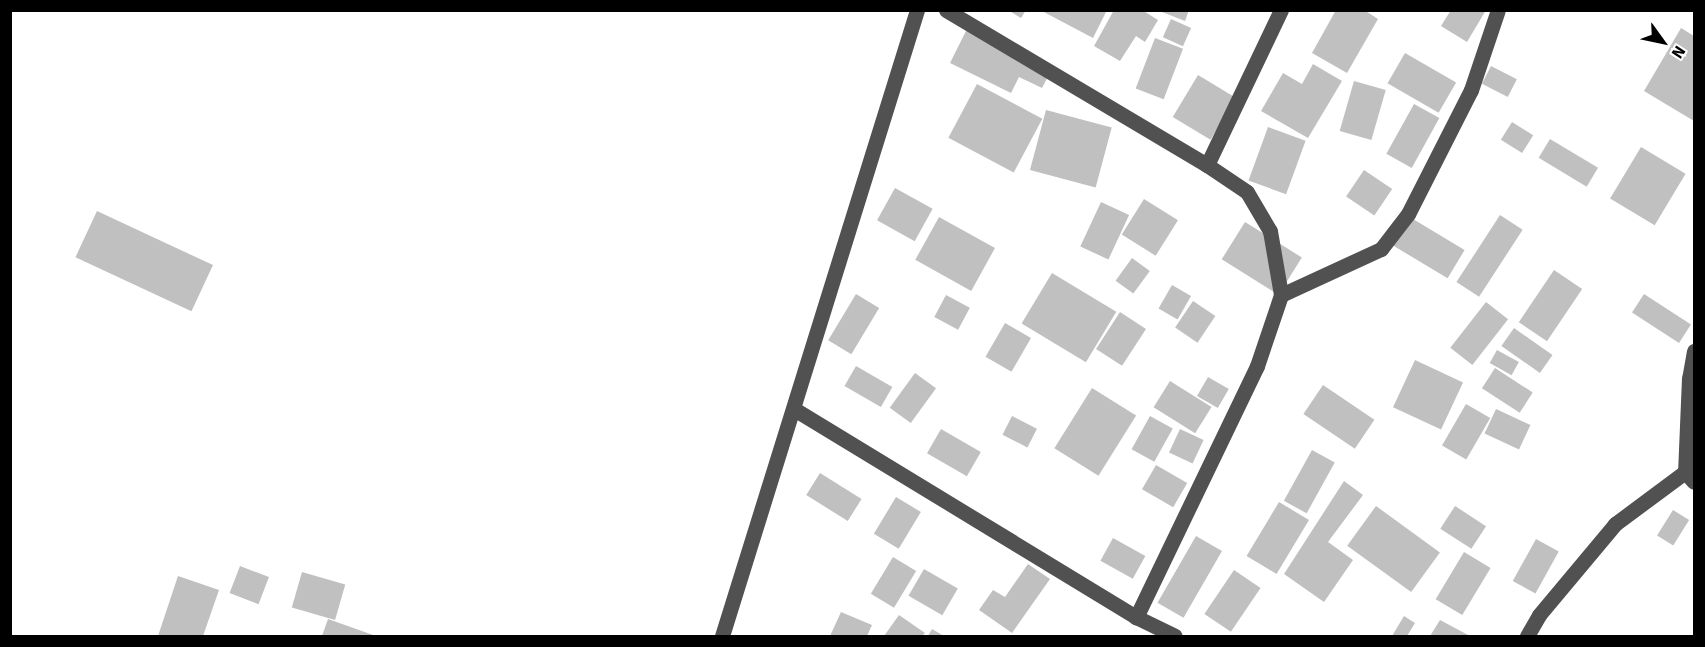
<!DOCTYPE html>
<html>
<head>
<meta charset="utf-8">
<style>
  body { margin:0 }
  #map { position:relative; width:1705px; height:647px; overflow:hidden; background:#fff; font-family:Signika,sans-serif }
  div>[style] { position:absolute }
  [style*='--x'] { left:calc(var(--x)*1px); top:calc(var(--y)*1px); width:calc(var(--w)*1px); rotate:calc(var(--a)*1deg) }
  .building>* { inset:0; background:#c0c0c0; transform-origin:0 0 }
  .minor>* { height:15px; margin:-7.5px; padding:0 7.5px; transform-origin:7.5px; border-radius:7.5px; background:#515151 }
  span { translate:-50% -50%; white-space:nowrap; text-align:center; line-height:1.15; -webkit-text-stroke:4.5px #fff; paint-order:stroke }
  .frame { position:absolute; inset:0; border:12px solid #000; pointer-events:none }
  .north { position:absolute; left:1633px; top:12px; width:60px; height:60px; -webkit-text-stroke:4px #fff; paint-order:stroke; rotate:123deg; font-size:16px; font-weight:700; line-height:24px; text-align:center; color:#000 }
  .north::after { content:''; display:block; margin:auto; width:21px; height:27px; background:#000; clip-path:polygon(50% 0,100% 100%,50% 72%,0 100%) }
</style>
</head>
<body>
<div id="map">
  <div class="building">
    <div style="clip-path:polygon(1008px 10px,1026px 10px,1021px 18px)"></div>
    <div style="clip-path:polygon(1040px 10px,1107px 10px,1093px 38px)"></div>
    <div style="clip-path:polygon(1114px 10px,1142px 10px,1158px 20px,1145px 42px,1136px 36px,1120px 61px,1094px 46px)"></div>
    <div style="clip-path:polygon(1157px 10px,1189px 10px,1185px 21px)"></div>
    <div style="clip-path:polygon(1336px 10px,1364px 10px,1378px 19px,1347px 73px,1312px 53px)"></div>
    <div style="clip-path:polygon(1451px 10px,1486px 10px,1467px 42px,1441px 26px)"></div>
    <div style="left:1171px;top:19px;width:22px;height:20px;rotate:24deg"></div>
    <div style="clip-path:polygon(968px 27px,1053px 67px,1042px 88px,1019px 77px,1011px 93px,950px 63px)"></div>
    <div style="clip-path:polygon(1681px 28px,1694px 36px,1694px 121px,1644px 91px)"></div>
    <div style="left:1155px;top:38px;width:30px;height:54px;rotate:21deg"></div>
    <div style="left:1405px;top:53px;width:59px;height:35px;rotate:30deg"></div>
    <div style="clip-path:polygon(1313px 64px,1342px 81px,1308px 138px,1261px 111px,1283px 73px,1302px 84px)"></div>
    <div style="left:1491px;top:66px;width:29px;height:20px;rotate:27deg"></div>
    <div style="left:1198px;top:75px;width:44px;height:49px;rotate:31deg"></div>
    <div style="left:1354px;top:81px;width:33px;height:52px;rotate:16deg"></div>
    <div style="left:977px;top:84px;width:74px;height:61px;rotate:28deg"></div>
    <div style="left:1414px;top:104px;width:29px;height:57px;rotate:29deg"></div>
    <div style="left:1046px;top:110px;width:68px;height:62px;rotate:15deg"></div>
    <div style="left:1512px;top:122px;width:25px;height:21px;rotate:32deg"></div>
    <div style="left:1268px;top:127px;width:40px;height:57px;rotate:20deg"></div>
    <div style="left:1550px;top:139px;width:56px;height:22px;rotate:31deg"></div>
    <div style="left:1641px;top:147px;width:52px;height:60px;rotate:31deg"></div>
    <div style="left:1364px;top:170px;width:34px;height:32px;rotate:34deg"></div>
    <div style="left:895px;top:188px;width:43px;height:37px;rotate:29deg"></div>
    <div style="left:1144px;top:199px;width:40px;height:42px;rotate:32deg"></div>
    <div style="left:1101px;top:202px;width:31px;height:49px;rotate:25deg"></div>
    <div style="left:97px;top:211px;width:128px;height:51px;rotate:25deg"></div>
    <div style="left:1500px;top:215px;width:27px;height:80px;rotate:33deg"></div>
    <div style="left:1408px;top:216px;width:66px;height:33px;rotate:31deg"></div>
    <div style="left:939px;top:217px;width:64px;height:49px;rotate:29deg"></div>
    <div style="left:1245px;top:222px;width:67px;height:44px;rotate:32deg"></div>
    <div style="left:1132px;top:258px;width:22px;height:28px;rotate:36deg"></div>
    <div style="left:1554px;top:270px;width:34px;height:63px;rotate:34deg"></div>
    <div style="left:1052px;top:273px;width:75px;height:59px;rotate:31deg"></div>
    <div style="left:1172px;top:285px;width:22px;height:27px;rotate:30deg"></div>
    <div style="left:856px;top:294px;width:27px;height:54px;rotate:31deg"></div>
    <div style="left:1644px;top:294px;width:56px;height:22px;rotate:33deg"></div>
    <div style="left:946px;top:295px;width:27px;height:25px;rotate:28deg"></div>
    <div style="left:1193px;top:301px;width:27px;height:32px;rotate:34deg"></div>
    <div style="left:1486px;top:302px;width:28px;height:58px;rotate:38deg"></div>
    <div style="left:1120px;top:312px;width:31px;height:44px;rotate:33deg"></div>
    <div style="left:1005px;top:323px;width:30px;height:39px;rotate:30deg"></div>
    <div style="left:1514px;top:328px;width:47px;height:22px;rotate:35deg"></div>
    <div style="left:1497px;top:350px;width:25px;height:15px;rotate:29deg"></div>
    <div style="left:1415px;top:360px;width:53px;height:52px;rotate:25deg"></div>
    <div style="left:856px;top:366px;width:42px;height:23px;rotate:30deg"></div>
    <div style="left:1495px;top:368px;width:45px;height:24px;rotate:33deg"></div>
    <div style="left:915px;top:373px;width:26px;height:43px;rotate:36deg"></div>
    <div style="left:1208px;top:377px;width:24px;height:22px;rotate:30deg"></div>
    <div style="left:1170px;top:381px;width:49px;height:31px;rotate:32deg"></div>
    <div style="left:1323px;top:385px;width:62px;height:35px;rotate:34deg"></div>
    <div style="left:1092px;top:388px;width:52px;height:71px;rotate:32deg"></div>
    <div style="left:1466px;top:404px;width:28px;height:48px;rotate:30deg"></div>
    <div style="left:1496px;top:409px;width:38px;height:27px;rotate:25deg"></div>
    <div style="left:1012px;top:416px;width:28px;height:21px;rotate:27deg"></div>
    <div style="left:1150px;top:416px;width:26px;height:38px;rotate:29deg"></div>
    <div style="left:941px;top:429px;width:46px;height:28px;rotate:30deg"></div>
    <div style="left:1180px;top:429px;width:26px;height:26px;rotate:25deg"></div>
    <div style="left:1312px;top:450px;width:26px;height:58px;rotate:29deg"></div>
    <div style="left:1156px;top:465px;width:36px;height:28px;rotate:30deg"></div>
    <div style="left:820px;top:473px;width:49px;height:26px;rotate:32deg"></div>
    <div style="clip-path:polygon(1344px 481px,1363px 495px,1328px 542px,1353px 560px,1324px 602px,1284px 574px)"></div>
    <div style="left:896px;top:497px;width:29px;height:43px;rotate:31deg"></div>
    <div style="left:1279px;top:502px;width:35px;height:63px;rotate:31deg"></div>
    <div style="left:1376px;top:506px;width:79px;height:49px;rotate:36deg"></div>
    <div style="left:1455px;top:506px;width:37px;height:27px;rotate:33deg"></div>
    <div style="left:1673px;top:510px;width:19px;height:30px;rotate:32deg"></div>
    <div style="left:1196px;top:536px;width:30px;height:77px;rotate:30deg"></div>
    <div style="left:1113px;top:538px;width:37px;height:26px;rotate:29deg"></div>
    <div style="left:1536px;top:539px;width:26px;height:48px;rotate:29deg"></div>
    <div style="left:1464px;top:552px;width:31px;height:55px;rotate:31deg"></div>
    <div style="left:893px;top:557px;width:27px;height:43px;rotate:31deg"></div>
    <div style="clip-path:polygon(1028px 564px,1050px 579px,1012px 633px,979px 610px,993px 590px,1005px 597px)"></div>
    <div style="left:240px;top:566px;width:31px;height:29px;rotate:21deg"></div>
    <div style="left:924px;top:569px;width:39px;height:31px;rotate:30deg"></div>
    <div style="left:1234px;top:570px;width:32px;height:53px;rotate:34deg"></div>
    <div style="left:302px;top:572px;width:45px;height:37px;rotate:16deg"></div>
    <div style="clip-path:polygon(178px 576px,219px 590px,203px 636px,158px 636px)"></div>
    <div style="clip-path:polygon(841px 612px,872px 625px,867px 636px,830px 636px)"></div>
    <div style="clip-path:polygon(899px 615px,925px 633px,922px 636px,884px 636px)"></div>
    <div style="clip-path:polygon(1404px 616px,1415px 623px,1407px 636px,1392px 636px)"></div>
    <div style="clip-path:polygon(328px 619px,376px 636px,322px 636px)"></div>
    <div style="clip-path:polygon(1440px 620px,1470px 636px,1430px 636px)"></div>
    <div style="clip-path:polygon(932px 629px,944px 636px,928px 636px)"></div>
  </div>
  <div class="minor">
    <div style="--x:946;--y:10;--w:304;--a:30.7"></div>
    <div style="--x:1207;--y:165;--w:48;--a:34"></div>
    <div style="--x:1247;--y:192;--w:45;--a:59.5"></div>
    <div style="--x:1270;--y:231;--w:65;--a:80.2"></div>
    <div style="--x:1281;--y:295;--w:75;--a:108.7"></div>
    <div style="--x:1257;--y:366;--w:279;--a:115.7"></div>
    <div style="--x:1207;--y:165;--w:172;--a:-64.5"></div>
    <div style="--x:1281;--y:295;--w:110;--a:-24.7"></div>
    <div style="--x:1381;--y:249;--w:44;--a:-52.4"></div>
    <div style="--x:1408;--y:214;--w:139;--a:-63.1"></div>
    <div style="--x:1471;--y:90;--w:84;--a:-71.4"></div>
    <div style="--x:1694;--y:351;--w:27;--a:100"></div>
    <div style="--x:1689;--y:378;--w:94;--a:92.4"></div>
    <div style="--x:1685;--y:472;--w:13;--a:48"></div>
    <div style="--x:794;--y:409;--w:400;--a:31.3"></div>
    <div style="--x:1136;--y:617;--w:43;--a:26"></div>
    <div style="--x:722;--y:636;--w:656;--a:-72.7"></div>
    <div style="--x:1527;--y:636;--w:24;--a:-60"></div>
    <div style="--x:1539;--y:615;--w:119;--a:-50.1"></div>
    <div style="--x:1615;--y:524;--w:87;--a:-36.6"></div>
  </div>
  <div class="frame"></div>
  <div class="north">N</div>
</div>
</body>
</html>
